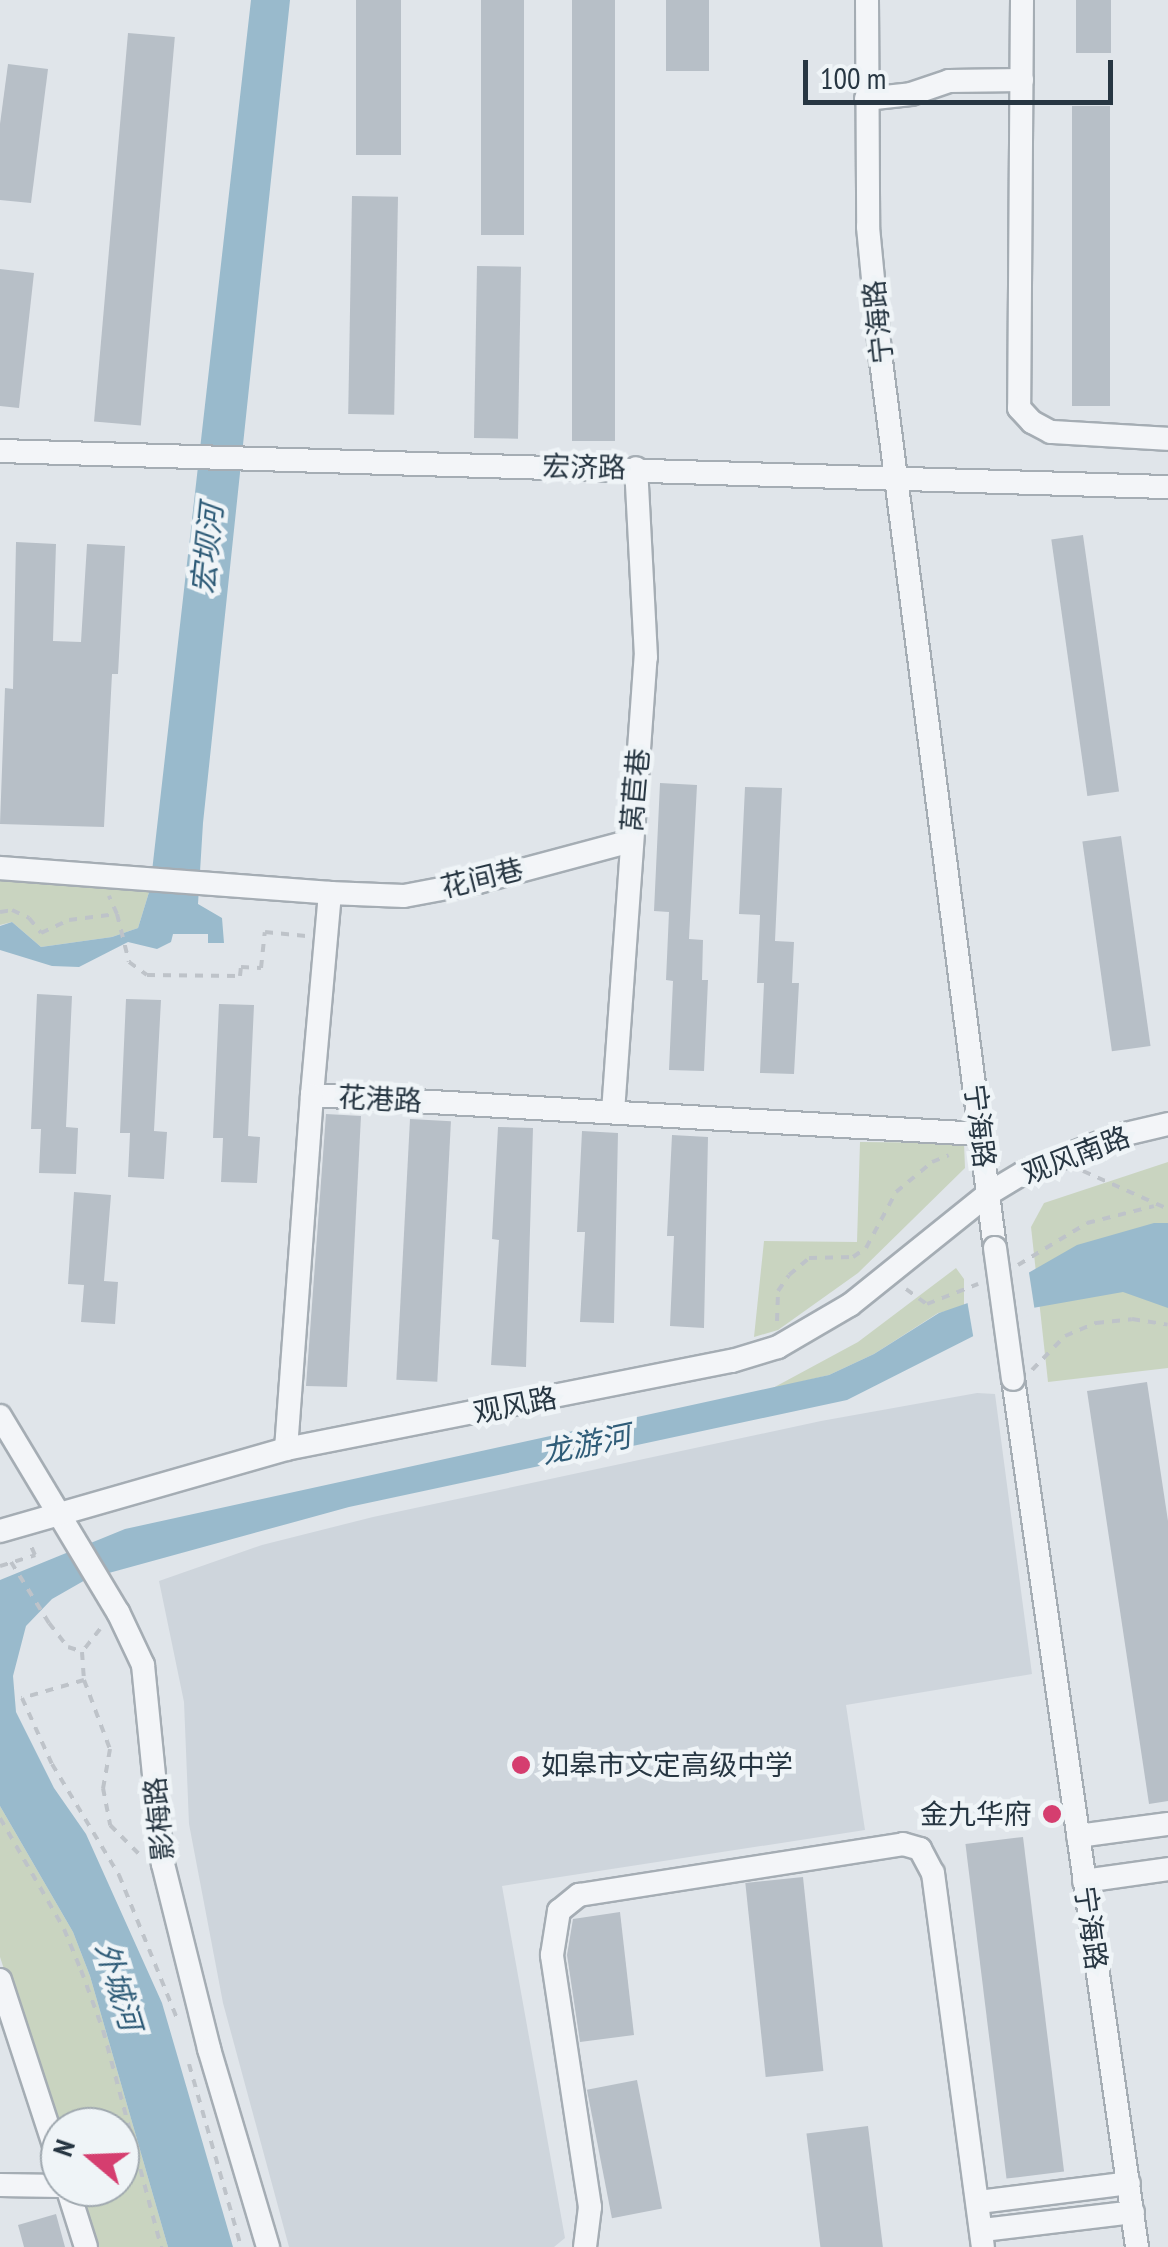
<!DOCTYPE html>
<html>
<head>
<meta charset="utf-8">
<style>
  body { margin:0 }
  #map { position:relative; width:1168px; height:2247px; overflow:hidden; background:#e0e5ea; font-family:"PT Sans Narrow","Noto Sans SC",sans-serif }
  div>[style] { position:absolute }
  [style*='--x'] { left:calc(var(--x)*1px); top:calc(var(--y)*1px); width:calc(var(--w)*1px); rotate:calc(var(--a)*1deg) }
  .built>* { inset:0; background:#ced5dc }
  .green>* { inset:0; background:#c9d4c0 }
  .water>* { inset:0; background:#99bacc }
  .pier>* { inset:0; background:#e0e5ea }
  .building>* { inset:0; background:#b7bfc7; transform-origin:0 0 }
  .path>* { height:4px; margin-top:-2px; transform-origin:0; background:repeating-linear-gradient(90deg,#bec3c9 0 8px,transparent 0 16px) }
  .roads { filter:drop-shadow(2px 0 #a5adb4) drop-shadow(-2px 0 #a5adb4) drop-shadow(0 2px #a5adb4) drop-shadow(0 -2px #a5adb4) }
  .minor>* { height:22px; margin:-11px; padding:0 11px; transform-origin:11px; border-radius:11px; background:#f3f5f8 }
  .bridges { filter:drop-shadow(2px 0 #a5adb4) drop-shadow(-2px 0 #a5adb4) drop-shadow(0 2px #a5adb4) drop-shadow(0 -2px #a5adb4) }
  .minor-bridge>* { height:22px; margin:-11px; padding:0 11px; transform-origin:11px; border-radius:11px; background:#f3f5f8 }
  .dots>* { width:28px; height:28px; translate:-50% -50%; box-sizing:border-box; border:5px solid #eff4f7; border-radius:50% }
  span { translate:-50% -50%; white-space:nowrap; text-align:center; line-height:1.15; -webkit-text-stroke:9px #eff4f7; paint-order:stroke }
  .street-label { font-size:28px; color:#273642 }
  .poi-label { font-size:28px; color:#273642 }
  .left { translate:0 -50%; text-align:left }
  .right { translate:-100% -50%; text-align:right }
  .water-label { font-size:30px; color:#2f5c78; font-style:italic }
  .north { position:absolute; left:40px; top:2107px; width:100px; height:100px; box-sizing:border-box; background:#eff4f7; border:2px solid #9fa8af; border-radius:50%; rotate:289deg; font-size:28px; font-weight:700; line-height:40px; text-align:center; color:#273642 }
  .north::after { content:''; display:block; margin:auto; width:35px; height:45px; background:#d53e6f; clip-path:polygon(50% 0,100% 100%,50% 72%,0 100%) }
  .scale { position:absolute; left:803px; top:60px; width:310px; height:45px; box-sizing:border-box; border:5px solid #273642; border-top:0; padding-left:12px; font-size:30px; line-height:35px; white-space:nowrap; color:#273642; -webkit-text-stroke:8px #eff4f7; paint-order:stroke }
</style>
</head>
<body>
<div id="map">
  <div class="built">
    <div style="clip-path:polygon(977px 1393px,995px 1394px,1032px 1674px,846px 1705px,865px 1830px,502px 1886px,565px 2238px,554px 2247px,289px 2247px,223px 2003px,189px 1824px,184px 1702px,159px 1581px,262px 1545px,373px 1517px,821px 1421px)"></div>
  </div>
  <div class="green">
    <div style="clip-path:polygon(0 878px,150px 889px,138px 928px,112px 937px,41px 947px,12px 922px,0 925px)"></div>
    <div style="clip-path:polygon(860px 1142px,964px 1143px,965px 1168px,858px 1273px,778px 1330px,754px 1337px,764px 1241px,857px 1242px)"></div>
    <div style="clip-path:polygon(1168px 1162px,1168px 1368px,1048px 1382px,1031px 1227px,1044px 1203px)"></div>
    <div style="clip-path:polygon(956px 1268px,964px 1279px,964px 1307px,938px 1313px,874px 1354px,829px 1375px,771px 1389px,858px 1342px)"></div>
    <div style="clip-path:polygon(0 1806px,73px 1932px,90px 1976px,168px 2247px,95px 2247px,75px 2187px,120px 2187px,120px 2127px,60px 2127px,60px 2139px,0 1957px)"></div>
  </div>
  <div class="water">
    <div style="clip-path:polygon(251px 0,290px 0,203px 823px,198px 904px,222px 918px,224px 943px,208px 943px,208px 934px,173px 934px,171px 942px,157px 949px,128px 942px,79px 967px,52px 966px,0 950px,0 926px,12px 922px,41px 947px,112px 937px,138px 928px,150px 889px)"></div>
    <div style="clip-path:polygon(1154px 1223px,1168px 1223px,1168px 1308px,1123px 1292px,1027px 1309px,847px 1400px,349px 1507px,87px 1579px,52px 1599px,26px 1626px,13px 1676px,16px 1712px,54px 1788px,86px 1834px,162px 2003px,233px 2247px,168px 2247px,90px 1976px,73px 1932px,0 1806px,0 1580px,125px 1529px,829px 1375px,874px 1354px,939px 1313px,988px 1296px,1077px 1245px)"></div>
  </div>
  <div class="pier">
    <div style="clip-path:polygon(1028px 1266px,1035px 1312px,974px 1341px,967px 1300px)"></div>
  </div>
  <div class="building">
    <div style="left:356px;top:0;width:45px;height:155px"></div>
    <div style="left:481px;top:0;width:43px;height:235px"></div>
    <div style="left:572px;top:0;width:43px;height:441px"></div>
    <div style="left:666px;top:0;width:43px;height:71px"></div>
    <div style="left:1076px;top:0;width:35px;height:53px"></div>
    <div style="left:128px;top:33px;width:47px;height:390px;rotate:5deg"></div>
    <div style="clip-path:polygon(8px 64px,48px 69px,31px 203px,0 200px,0 124px)"></div>
    <div style="left:1072px;top:106px;width:38px;height:300px"></div>
    <div style="left:352px;top:196px;width:46px;height:218px;rotate:1deg"></div>
    <div style="left:477px;top:266px;width:44px;height:172px;rotate:1deg"></div>
    <div style="clip-path:polygon(0 269px,34px 273px,19px 408px,0 406px)"></div>
    <div style="left:1083px;top:535px;width:259px;height:32px;rotate:82deg"></div>
    <div style="clip-path:polygon(16px 542px,56px 544px,53px 641px,81px 642px,87px 544px,125px 546px,118px 674px,112px 674px,104px 827px,0 824px,5px 688px,13px 689px)"></div>
    <div style="clip-path:polygon(660px 783px,697px 785px,689px 939px,703px 940px,702px 980px,708px 980px,704px 1071px,669px 1070px,673px 981px,666px 980px,669px 912px,654px 911px)"></div>
    <div style="clip-path:polygon(745px 787px,782px 788px,775px 941px,794px 942px,792px 983px,799px 983px,794px 1074px,760px 1073px,764px 983px,757px 983px,760px 915px,739px 914px)"></div>
    <div style="left:1121px;top:836px;width:212px;height:39px;rotate:82deg"></div>
    <div style="clip-path:polygon(37px 994px,72px 996px,66px 1127px,78px 1128px,76px 1174px,39px 1173px,41px 1129px,31px 1129px)"></div>
    <div style="clip-path:polygon(126px 999px,161px 1000px,154px 1131px,167px 1132px,164px 1179px,128px 1177px,130px 1133px,120px 1133px)"></div>
    <div style="clip-path:polygon(219px 1004px,254px 1005px,248px 1136px,260px 1137px,257px 1183px,221px 1182px,223px 1138px,213px 1138px)"></div>
    <div style="clip-path:polygon(326px 1114px,361px 1116px,347px 1387px,306px 1386px)"></div>
    <div style="left:410px;top:1119px;width:41px;height:261px;rotate:3deg"></div>
    <div style="clip-path:polygon(498px 1127px,533px 1128px,526px 1367px,491px 1365px,499px 1240px,492px 1239px)"></div>
    <div style="clip-path:polygon(582px 1131px,618px 1133px,614px 1323px,580px 1322px,585px 1232px,577px 1232px)"></div>
    <div style="clip-path:polygon(672px 1135px,708px 1137px,704px 1328px,670px 1326px,674px 1236px,667px 1236px)"></div>
    <div style="clip-path:polygon(74px 1192px,111px 1195px,104px 1281px,118px 1282px,115px 1324px,81px 1322px,84px 1285px,68px 1284px)"></div>
    <div style="clip-path:polygon(1147px 1382px,1168px 1521px,1168px 1801px,1149px 1804px,1087px 1391px)"></div>
    <div style="left:1023px;top:1837px;width:337px;height:58px;rotate:83deg"></div>
    <div style="left:803px;top:1877px;width:195px;height:58px;rotate:84deg"></div>
    <div style="clip-path:polygon(620px 1912px,634px 2035px,580px 2042px,567px 1955px,573px 1919px)"></div>
    <div style="left:637px;top:2080px;width:131px;height:51px;rotate:79deg"></div>
    <div style="left:868px;top:2126px;width:122px;height:62px;rotate:83deg"></div>
    <div style="clip-path:polygon(56px 2214px,65px 2247px,24px 2247px,18px 2225px)"></div>
  </div>
  <div class="path">
    <div style="--x:0;--y:912;--w:12;--a:-9"></div>
    <div style="--x:12;--y:910;--w:19;--a:25"></div>
    <div style="--x:29;--y:918;--w:19;--a:51"></div>
    <div style="--x:41;--y:933;--w:31;--a:-25"></div>
    <div style="--x:69;--y:920;--w:48;--a:-7.1"></div>
    <div style="--x:117;--y:914;--w:20;--a:-114"></div>
    <div style="--x:117;--y:914;--w:49;--a:76"></div>
    <div style="--x:129;--y:962;--w:22;--a:36"></div>
    <div style="--x:147;--y:975;--w:93;--a:0.6"></div>
    <div style="--x:240;--y:976;--w:9;--a:-84"></div>
    <div style="--x:241;--y:967;--w:20;--a:3"></div>
    <div style="--x:261;--y:968;--w:36;--a:-84"></div>
    <div style="--x:265;--y:932;--w:41;--a:5.6"></div>
    <div style="--x:1083;--y:1171;--w:93;--a:24.1"></div>
    <div style="--x:1018;--y:1265;--w:81;--a:-31.3"></div>
    <div style="--x:1087;--y:1223;--w:69;--a:-14.2"></div>
    <div style="--x:906;--y:1289;--w:26;--a:36"></div>
    <div style="--x:927;--y:1304;--w:55;--a:-21.4"></div>
    <div style="--x:777;--y:1321;--w:30;--a:-88"></div>
    <div style="--x:778;--y:1291;--w:19;--a:-55"></div>
    <div style="--x:789;--y:1275;--w:26;--a:-40"></div>
    <div style="--x:809;--y:1258;--w:44;--a:-1.3"></div>
    <div style="--x:853;--y:1257;--w:16;--a:-35"></div>
    <div style="--x:866;--y:1248;--w:64;--a:-61.8"></div>
    <div style="--x:896;--y:1192;--w:47;--a:-39.8"></div>
    <div style="--x:932;--y:1162;--w:18;--a:-22"></div>
    <div style="--x:1032;--y:1370;--w:47;--a:-45.9"></div>
    <div style="--x:1065;--y:1336;--w:34;--a:-23"></div>
    <div style="--x:1096;--y:1323;--w:36;--a:-6"></div>
    <div style="--x:1132;--y:1319;--w:36;--a:9"></div>
    <div style="--x:11;--y:1562;--w:72;--a:58.1"></div>
    <div style="--x:49;--y:1623;--w:31;--a:52"></div>
    <div style="--x:68;--y:1647;--w:13;--a:18"></div>
    <div style="--x:0;--y:1566;--w:37;--a:-17"></div>
    <div style="--x:35;--y:1555;--w:10;--a:-114"></div>
    <div style="--x:100;--y:1629;--w:29;--a:128"></div>
    <div style="--x:82;--y:1652;--w:28;--a:86"></div>
    <div style="--x:84;--y:1680;--w:74;--a:69.4"></div>
    <div style="--x:110;--y:1749;--w:40;--a:100"></div>
    <div style="--x:103;--y:1788;--w:38;--a:79"></div>
    <div style="--x:110;--y:1825;--w:41;--a:45"></div>
    <div style="--x:84;--y:1680;--w:65;--a:163.8"></div>
    <div style="--x:22;--y:1698;--w:72;--a:65.6"></div>
    <div style="--x:52;--y:1764;--w:130;--a:58.9"></div>
    <div style="--x:119;--y:1875;--w:157;--a:68"></div>
    <div style="--x:0;--y:1818;--w:128;--a:60"></div>
    <div style="--x:64;--y:1929;--w:44;--a:67.5"></div>
    <div style="--x:81;--y:1970;--w:64;--a:69.9"></div>
    <div style="--x:103;--y:2030;--w:225;--a:75"></div>
    <div style="--x:189;--y:2064;--w:190;--a:74.1"></div>
  </div>
  <div class="roads">
    <div class="minor">
      <div style="--x:867;--y:0;--w:227;--a:89.7"></div>
      <div style="--x:868;--y:227;--w:135;--a:84.5"></div>
      <div style="--x:881;--y:361;--w:894;--a:82.68"></div>
      <div style="--x:1022;--y:0;--w:408;--a:90.4"></div>
      <div style="--x:1019;--y:408;--w:19;--a:47"></div>
      <div style="--x:1032;--y:422;--w:21;--a:28"></div>
      <div style="--x:1051;--y:432;--w:117;--a:3.4"></div>
      <div style="--x:866;--y:99;--w:45;--a:-6.3"></div>
      <div style="--x:911;--y:94;--w:40;--a:-18.9"></div>
      <div style="--x:949;--y:81;--w:73;--a:-0.8"></div>
      <div style="--x:0;--y:451;--w:1169;--a:1.77"></div>
      <div style="--x:0;--y:868;--w:331;--a:4.3"></div>
      <div style="--x:330;--y:893;--w:203;--a:95.1"></div>
      <div style="--x:312;--y:1095;--w:670;--a:3.34"></div>
      <div style="--x:330;--y:893;--w:74;--a:2.3"></div>
      <div style="--x:404;--y:896;--w:75;--a:-10.7"></div>
      <div style="--x:478;--y:882;--w:158;--a:-15"></div>
      <div style="--x:613;--y:1112;--w:456;--a:-85.9"></div>
      <div style="--x:646;--y:657;--w:189;--a:-93"></div>
      <div style="--x:1013;--y:1379;--w:877;--a:81.87"></div>
      <div style="--x:0;--y:1416;--w:229;--a:59"></div>
      <div style="--x:118;--y:1612;--w:59;--a:64.7"></div>
      <div style="--x:143;--y:1665;--w:200;--a:84.3"></div>
      <div style="--x:163;--y:1864;--w:191;--a:76"></div>
      <div style="--x:209;--y:2049;--w:207;--a:73.4"></div>
      <div style="--x:286;--y:1449;--w:355;--a:-85.8"></div>
      <div style="--x:0;--y:1531;--w:298;--a:-16"></div>
      <div style="--x:286;--y:1449;--w:455;--a:-11.2"></div>
      <div style="--x:732;--y:1361;--w:48;--a:-16.9"></div>
      <div style="--x:778;--y:1347;--w:83;--a:-30.3"></div>
      <div style="--x:850;--y:1305;--w:177;--a:-38.8"></div>
      <div style="--x:988;--y:1194;--w:41;--a:-31"></div>
      <div style="--x:1023;--y:1173;--w:101;--a:-21.5"></div>
      <div style="--x:1117;--y:1136;--w:52;--a:-13.2"></div>
      <div style="--x:1078;--y:1836;--w:91;--a:-7.6"></div>
      <div style="--x:1084;--y:1881;--w:85;--a:-8.1"></div>
      <div style="--x:0;--y:1980;--w:194;--a:71.9"></div>
      <div style="--x:0;--y:2185;--w:60;--a:1"></div>
      <div style="--x:67;--y:2187;--w:63;--a:72.4"></div>
      <div style="--x:979;--y:2202;--w:151;--a:-7.2"></div>
      <div style="--x:983;--y:2230;--w:151;--a:-6.8"></div>
      <div style="--x:585;--y:2247;--w:40;--a:-82.9"></div>
      <div style="--x:590;--y:2207;--w:255;--a:-98.6"></div>
      <div style="--x:552;--y:1955;--w:45;--a:-81"></div>
      <div style="--x:559;--y:1911;--w:26;--a:-39"></div>
      <div style="--x:579;--y:1895;--w:328;--a:-8.9"></div>
      <div style="--x:903;--y:1844;--w:18;--a:16"></div>
      <div style="--x:920;--y:1849;--w:27;--a:62"></div>
      <div style="--x:933;--y:1873;--w:377;--a:82.4"></div>
    </div>
  </div>
  <div class="bridges">
    <div class="minor-bridge">
      <div style="--x:995;--y:1248;--w:132;--a:82.2"></div>
    </div>
  </div>
  <div class="dots">
    <div style="left:521px;top:1765px;background:#d53e6f"></div>
    <div style="left:1052px;top:1814px;background:#d53e6f"></div>
  </div>
  <div class="street-label">
    <span style="left:878px;top:322px;rotate:-96deg">宁海路</span>
    <span style="left:584px;top:467px;rotate:1deg">宏济路</span>
    <span style="left:635px;top:790px;rotate:-85deg">莴苣巷</span>
    <span style="left:482px;top:878px;rotate:-14deg">花间巷</span>
    <span style="left:380px;top:1099px;rotate:3deg">花港路</span>
    <span style="left:980px;top:1126px;rotate:83deg">宁海路</span>
    <span style="left:1076px;top:1155px;rotate:-21deg">观风南路</span>
    <span style="left:515px;top:1405px;rotate:-11deg">观风路</span>
    <span style="left:159px;top:1819px;rotate:-96deg">影梅路</span>
    <span style="left:1091px;top:1928px;rotate:82deg">宁海路</span>
  </div>
  <div class="poi-label">
    <span class="left" style="left:541px;top:1765px">如皋市文定高级中学</span>
    <span class="right" style="left:1032px;top:1814px">金九华府</span>
  </div>
  <div class="water-label">
    <span style="left:207px;top:549px;rotate:-84deg">宏坝河</span>
    <span style="left:586px;top:1444px;rotate:-12deg">龙游河</span>
    <span style="left:119px;top:1986px;rotate:73deg">外城河</span>
  </div>
  <div class="north">N</div>
  <div class="scale">100 m</div>
</div>
</body>
</html>
